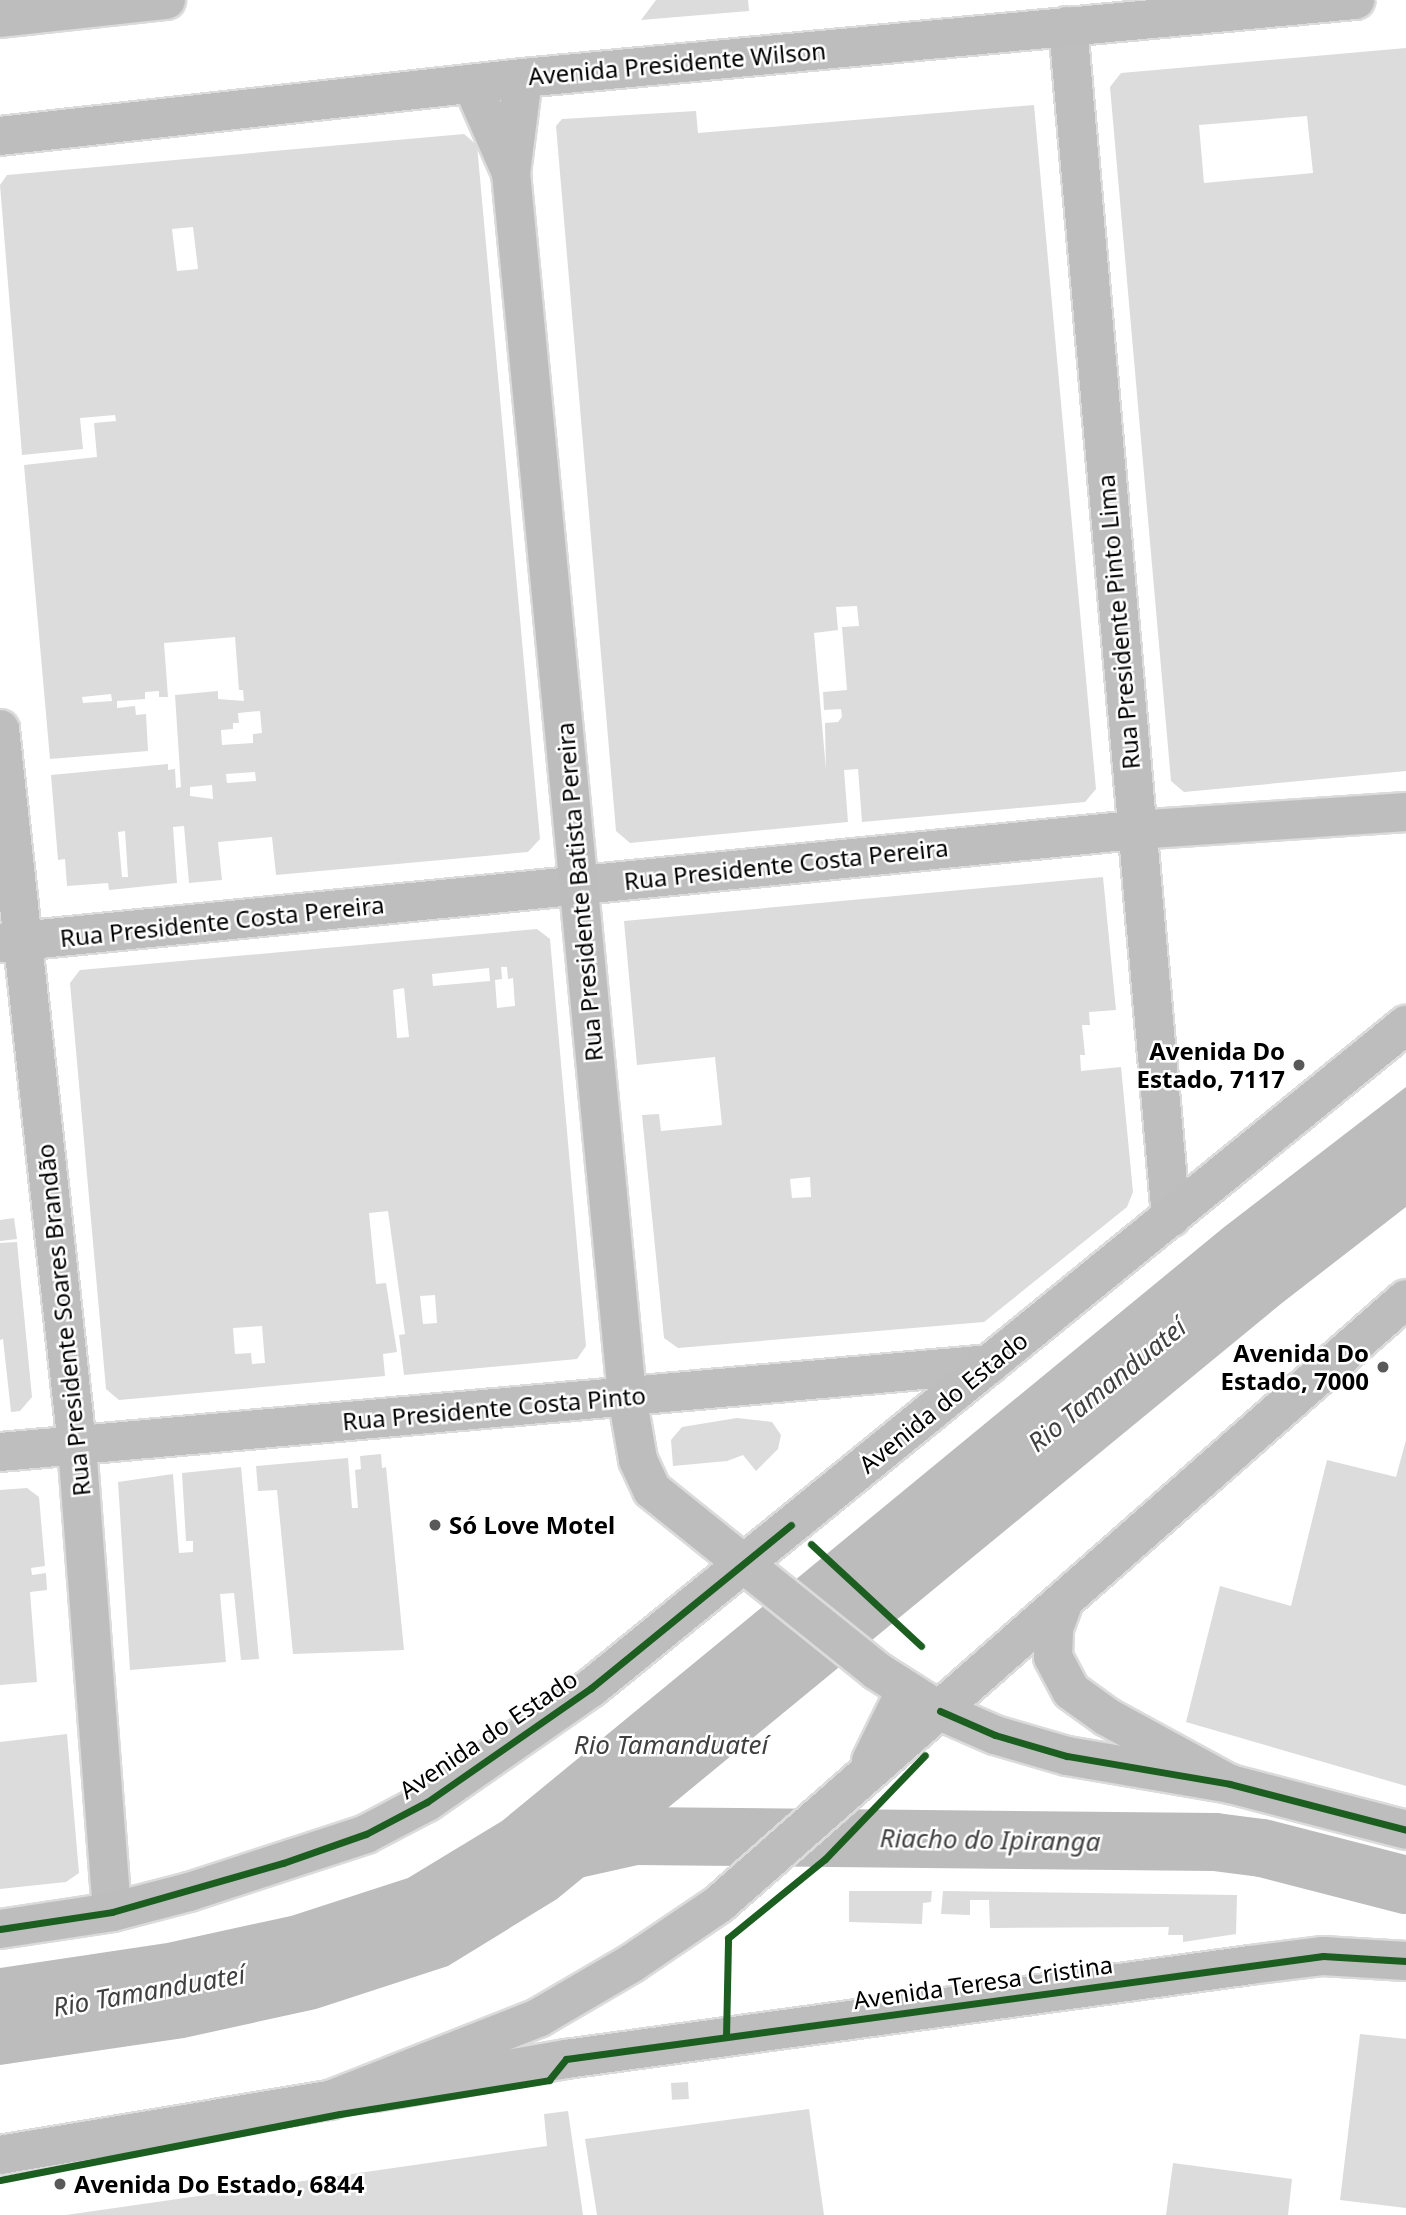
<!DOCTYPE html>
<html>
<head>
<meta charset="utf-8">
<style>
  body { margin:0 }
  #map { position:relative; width:1406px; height:2215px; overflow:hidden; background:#fff; font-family:"Noto Sans",sans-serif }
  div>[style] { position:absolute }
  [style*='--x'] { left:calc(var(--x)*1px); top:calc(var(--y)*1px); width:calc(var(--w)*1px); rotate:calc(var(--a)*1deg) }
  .water>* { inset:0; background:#bcbcbc }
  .river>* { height:58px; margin:-29px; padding:0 29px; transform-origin:29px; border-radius:29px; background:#bcbcbc }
  .building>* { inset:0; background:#dcdcdc; transform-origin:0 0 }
  .roads { filter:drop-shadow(2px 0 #dbdbdb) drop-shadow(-2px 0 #dbdbdb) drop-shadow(0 2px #dbdbdb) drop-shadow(0 -2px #dbdbdb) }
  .minor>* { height:38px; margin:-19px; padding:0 19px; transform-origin:19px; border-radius:19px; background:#bebebe }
  .major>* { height:38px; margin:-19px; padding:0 19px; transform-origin:19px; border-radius:19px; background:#bdbdbd }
  .highway>* { height:38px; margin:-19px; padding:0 19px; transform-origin:19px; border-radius:19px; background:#bdbdbd }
  .cycleway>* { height:7px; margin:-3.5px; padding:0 3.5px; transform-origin:3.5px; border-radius:3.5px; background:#1b5e20 }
  .dots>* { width:19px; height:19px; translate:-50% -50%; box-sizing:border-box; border:4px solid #fff; border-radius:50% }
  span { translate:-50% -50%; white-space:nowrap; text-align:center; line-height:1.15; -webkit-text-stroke:5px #fff; paint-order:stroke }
  .street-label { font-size:24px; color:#000 }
  .poi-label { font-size:24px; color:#000; font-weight:700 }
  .right { translate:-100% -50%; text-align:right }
  .left { translate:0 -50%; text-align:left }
  .water-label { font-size:26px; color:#404040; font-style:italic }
</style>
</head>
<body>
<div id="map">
  <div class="water">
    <div style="clip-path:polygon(1406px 1087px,1406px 1207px,1282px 1303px,557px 1899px,448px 1966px,316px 2009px,184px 2038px,0 2065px,0 1968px,167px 1943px,291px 1916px,408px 1878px,502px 1821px,1223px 1228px)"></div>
  </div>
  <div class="river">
    <div style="--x:559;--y:1853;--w:78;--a:-12.6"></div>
    <div style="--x:635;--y:1836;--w:580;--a:0.59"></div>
    <div style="--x:1215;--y:1842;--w:47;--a:7.3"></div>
    <div style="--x:1262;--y:1848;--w:149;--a:14.4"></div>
  </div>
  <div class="building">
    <div style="clip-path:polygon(656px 0,748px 0,749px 11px,641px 20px)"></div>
    <div style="clip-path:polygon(evenodd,1406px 48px,1406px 771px,1184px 792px,1171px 781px,1110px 87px,1121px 73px,1406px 48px,1307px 116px,1313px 173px,1204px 183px,1199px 125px,1307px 116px)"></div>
    <div style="clip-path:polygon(evenodd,1034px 105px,1096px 789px,1085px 802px,862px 822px,858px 769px,844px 770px,848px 822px,630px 843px,616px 831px,556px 126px,562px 119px,696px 111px,698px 133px,1034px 105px,857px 606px,859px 626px,842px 627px,847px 690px,823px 692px,824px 710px,841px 709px,842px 717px,838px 722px,825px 723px,826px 770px,814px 633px,838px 630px,836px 607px,857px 606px)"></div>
    <div style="clip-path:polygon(evenodd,464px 134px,477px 145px,540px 839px,528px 852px,276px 875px,272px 837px,218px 842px,222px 880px,189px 883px,184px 826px,173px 827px,177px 883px,109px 890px,108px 883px,67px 886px,65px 859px,58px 860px,51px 775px,168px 764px,168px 770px,175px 769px,176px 788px,181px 787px,175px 695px,218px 691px,218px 699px,244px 701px,243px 690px,239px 690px,235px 637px,164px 643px,168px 697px,159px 697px,159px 691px,145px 692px,145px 699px,117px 701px,117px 708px,135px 706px,136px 715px,146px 714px,148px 751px,50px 759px,24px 465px,97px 457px,94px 423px,116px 421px,115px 415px,80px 418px,83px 449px,22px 455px,0 185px,7px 175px,464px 134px,193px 227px,198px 269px,177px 271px,172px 229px,193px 227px,464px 134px,111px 694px,112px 701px,83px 703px,82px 697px,111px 694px,464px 134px,260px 711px,262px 733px,253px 734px,253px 743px,222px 745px,221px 730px,233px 729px,233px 723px,239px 723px,238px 713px,260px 711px,464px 134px,255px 772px,256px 781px,227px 783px,226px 774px,255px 772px,464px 134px,212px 785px,213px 799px,190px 796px,190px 787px,212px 785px,464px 134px,125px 831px,128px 877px,122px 877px,118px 832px,125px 831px)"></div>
    <div style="clip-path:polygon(evenodd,1103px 877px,1116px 1010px,1089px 1012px,1090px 1025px,1082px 1025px,1085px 1055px,1080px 1055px,1081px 1071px,1121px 1067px,1133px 1192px,1127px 1207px,984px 1322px,678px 1348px,664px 1338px,642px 1115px,659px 1114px,661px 1131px,722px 1125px,715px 1057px,637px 1065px,624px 921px,1103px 877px,810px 1177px,811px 1197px,792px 1198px,790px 1179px,810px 1177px)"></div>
    <div style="clip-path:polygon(evenodd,537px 929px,550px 939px,586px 1346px,577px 1359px,404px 1375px,399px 1335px,405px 1334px,388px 1211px,369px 1213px,376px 1284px,386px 1283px,397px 1352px,383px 1354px,385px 1376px,119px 1400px,106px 1389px,70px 983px,80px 970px,537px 929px,501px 967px,507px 967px,508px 979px,513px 978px,515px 1006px,497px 1008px,495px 980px,502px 979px,501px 967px,537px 929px,489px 968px,490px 981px,433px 986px,432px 974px,489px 968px,537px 929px,404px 988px,409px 1037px,397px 1038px,393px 990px,404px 988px,537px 929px,435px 1295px,437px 1323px,423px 1324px,420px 1296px,435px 1295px,537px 929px,262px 1326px,265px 1363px,252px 1364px,251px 1353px,235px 1354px,233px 1328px,262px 1326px)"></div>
    <div style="clip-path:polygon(14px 1218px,17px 1239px,0 1241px,0 1220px)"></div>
    <div style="clip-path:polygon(17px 1242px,32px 1397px,20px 1411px,11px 1412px,3px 1339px,0 1340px,0 1243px)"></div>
    <div style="clip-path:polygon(737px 1418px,772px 1422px,781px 1435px,778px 1449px,756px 1471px,743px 1455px,727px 1461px,673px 1466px,671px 1440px,682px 1427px)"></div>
    <div style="clip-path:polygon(1406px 1440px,1406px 1786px,1186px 1722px,1220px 1586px,1291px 1606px,1327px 1460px,1396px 1477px)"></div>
    <div style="clip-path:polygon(381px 1454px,382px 1468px,386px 1467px,404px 1650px,293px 1654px,277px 1490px,258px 1491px,256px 1466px,348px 1458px,352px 1508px,358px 1508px,355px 1470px,361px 1469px,360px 1456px)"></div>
    <div style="clip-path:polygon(241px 1467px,259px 1659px,241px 1660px,234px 1593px,220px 1594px,226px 1662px,130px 1670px,118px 1482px,173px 1474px,179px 1553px,193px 1552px,193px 1541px,186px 1541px,182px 1473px)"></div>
    <div style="clip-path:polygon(27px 1488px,39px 1497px,45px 1566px,31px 1568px,32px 1575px,46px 1573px,47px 1590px,30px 1592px,37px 1682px,0 1685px,0 1490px)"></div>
    <div style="clip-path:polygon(67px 1734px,79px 1873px,66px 1882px,0 1889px,0 1742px)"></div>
    <div style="clip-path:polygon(849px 1891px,932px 1891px,931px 1902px,923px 1903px,922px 1924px,849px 1922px)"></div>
    <div style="clip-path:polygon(943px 1891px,1237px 1895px,1236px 1934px,1183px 1942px,1183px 1935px,1168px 1935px,1169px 1927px,990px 1928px,989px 1900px,970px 1900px,970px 1915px,941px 1914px)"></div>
    <div style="clip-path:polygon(1360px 2034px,1406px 2039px,1406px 2208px,1340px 2200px)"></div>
    <div style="left:688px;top:2082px;width:17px;height:17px;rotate:87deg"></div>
    <div style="clip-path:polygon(809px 2109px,824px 2215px,597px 2215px,585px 2139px)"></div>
    <div style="clip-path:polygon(568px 2111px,583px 2215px,66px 2215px,547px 2146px,544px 2114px)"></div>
    <div style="clip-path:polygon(1173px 2163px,1292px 2179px,1288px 2215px,1166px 2215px)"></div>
  </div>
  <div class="roads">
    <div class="minor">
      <div style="--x:1068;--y:26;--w:1196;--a:85.06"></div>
      <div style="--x:0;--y:729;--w:721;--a:83.87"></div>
      <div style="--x:77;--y:1446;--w:467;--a:85.7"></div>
      <div style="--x:0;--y:943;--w:1141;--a:-5.69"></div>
      <div style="--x:1135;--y:830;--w:272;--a:-3.8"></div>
      <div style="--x:0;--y:1452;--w:993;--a:-5.08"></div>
    </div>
    <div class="major">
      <div style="--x:0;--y:18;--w:167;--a:-6.2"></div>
      <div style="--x:523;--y:78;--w:96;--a:97.2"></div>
      <div style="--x:511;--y:173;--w:1228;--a:84.58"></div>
      <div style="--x:627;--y:1396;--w:65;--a:80.2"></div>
      <div style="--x:638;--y:1460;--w:33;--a:65"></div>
      <div style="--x:652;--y:1490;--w:289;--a:38.8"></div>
      <div style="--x:877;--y:1671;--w:75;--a:32.4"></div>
      <div style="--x:940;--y:1711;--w:60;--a:23.6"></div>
      <div style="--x:995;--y:1735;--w:75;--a:16.3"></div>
      <div style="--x:1067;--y:1756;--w:165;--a:9.7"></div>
      <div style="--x:1230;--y:1784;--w:182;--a:14.6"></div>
      <div style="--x:472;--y:84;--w:97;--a:66.3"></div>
      <div style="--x:0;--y:136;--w:526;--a:-6.33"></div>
      <div style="--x:523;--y:78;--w:836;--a:-5.36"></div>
      <div style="--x:375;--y:2092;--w:194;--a:-9.8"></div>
      <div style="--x:566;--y:2059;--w:690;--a:-7.82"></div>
      <div style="--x:1250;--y:1965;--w:74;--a:-7"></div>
      <div style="--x:1323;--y:1956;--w:83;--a:3.4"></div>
    </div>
    <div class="highway">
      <div style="--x:1064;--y:1601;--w:30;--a:110"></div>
      <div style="--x:1054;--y:1629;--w:28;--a:92"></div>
      <div style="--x:1053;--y:1657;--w:38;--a:62"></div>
      <div style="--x:1071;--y:1691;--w:44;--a:35.8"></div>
      <div style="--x:1107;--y:1717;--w:140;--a:28.6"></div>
      <div style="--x:871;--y:1761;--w:79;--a:-63.8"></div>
      <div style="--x:0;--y:1929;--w:113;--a:-8.6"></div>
      <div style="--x:112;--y:1912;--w:80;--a:-14.6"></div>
      <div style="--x:189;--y:1892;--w:186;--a:-18.1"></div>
      <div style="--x:366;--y:1834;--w:69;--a:-27.7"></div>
      <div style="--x:427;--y:1802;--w:200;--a:-34.8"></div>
      <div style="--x:591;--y:1688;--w:1051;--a:-39.13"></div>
      <div style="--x:0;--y:2155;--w:335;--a:-9.5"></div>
      <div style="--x:330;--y:2100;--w:224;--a:-21.5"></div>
      <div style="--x:538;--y:2018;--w:109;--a:-30.3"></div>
      <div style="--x:632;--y:1963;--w:105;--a:-34.1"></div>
      <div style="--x:719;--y:1904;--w:915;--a:-41.37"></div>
    </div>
  </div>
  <div class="cycleway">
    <div style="--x:811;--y:1544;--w:150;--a:42.8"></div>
    <div style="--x:940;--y:1711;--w:60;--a:23.6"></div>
    <div style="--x:995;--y:1735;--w:75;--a:16.3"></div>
    <div style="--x:1067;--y:1756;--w:165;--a:9.7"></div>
    <div style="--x:1230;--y:1784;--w:182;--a:14.6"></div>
    <div style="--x:0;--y:1929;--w:113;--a:-8.6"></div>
    <div style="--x:112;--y:1912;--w:178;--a:-16"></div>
    <div style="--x:283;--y:1863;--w:88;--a:-19.3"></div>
    <div style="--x:366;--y:1834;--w:69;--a:-27.7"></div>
    <div style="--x:427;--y:1802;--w:200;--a:-34.8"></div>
    <div style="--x:591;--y:1688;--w:258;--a:-39.2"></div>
    <div style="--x:726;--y:2037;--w:99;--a:-88.8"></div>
    <div style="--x:728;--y:1938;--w:125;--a:-39.2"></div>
    <div style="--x:825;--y:1859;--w:144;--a:-46.1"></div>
    <div style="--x:0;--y:2180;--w:346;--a:-11"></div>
    <div style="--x:340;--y:2114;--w:212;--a:-9.2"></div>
    <div style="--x:549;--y:2080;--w:27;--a:-51"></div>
    <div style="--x:566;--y:2059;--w:764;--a:-7.75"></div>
    <div style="--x:1323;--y:1956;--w:83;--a:3.4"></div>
  </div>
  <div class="dots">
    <div style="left:1299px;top:1065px;background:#595959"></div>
    <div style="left:1383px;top:1367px;background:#595959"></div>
    <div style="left:435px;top:1525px;background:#595959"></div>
    <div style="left:60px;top:2184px;background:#595959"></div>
  </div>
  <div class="street-label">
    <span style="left:677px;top:63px;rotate:-5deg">Avenida Presidente Wilson</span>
    <span style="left:1118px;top:622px;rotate:-95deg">Rua Presidente Pinto Lima</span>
    <span style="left:786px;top:864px;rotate:-6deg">Rua Presidente Costa Pereira</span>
    <span style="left:579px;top:892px;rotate:-95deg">Rua Presidente Batista Pereira</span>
    <span style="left:222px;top:921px;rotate:-6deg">Rua Presidente Costa Pereira</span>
    <span style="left:63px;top:1320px;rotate:-96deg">Rua Presidente Soares Brandão</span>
    <span style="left:943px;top:1402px;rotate:-39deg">Avenida do Estado</span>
    <span style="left:494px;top:1408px;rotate:-5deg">Rua Presidente Costa Pinto</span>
    <span style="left:488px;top:1734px;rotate:-34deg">Avenida do Estado</span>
    <span style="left:983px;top:1982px;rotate:-8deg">Avenida Teresa Cristina</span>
  </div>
  <div class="poi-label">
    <span class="right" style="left:1285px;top:1065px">Avenida Do<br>Estado, 7117</span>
    <span class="right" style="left:1369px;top:1367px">Avenida Do<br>Estado, 7000</span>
    <span class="left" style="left:449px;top:1525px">Só Love Motel</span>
    <span class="left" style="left:74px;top:2184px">Avenida Do Estado, 6844</span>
  </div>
  <div class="water-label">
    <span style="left:1107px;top:1385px;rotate:-39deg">Rio Tamanduateí</span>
    <span style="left:671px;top:1745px">Rio Tamanduateí</span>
    <span style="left:990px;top:1840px;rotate:1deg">Riacho do Ipiranga</span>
    <span style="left:149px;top:1991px;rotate:-10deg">Rio Tamanduateí</span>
  </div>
</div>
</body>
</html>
